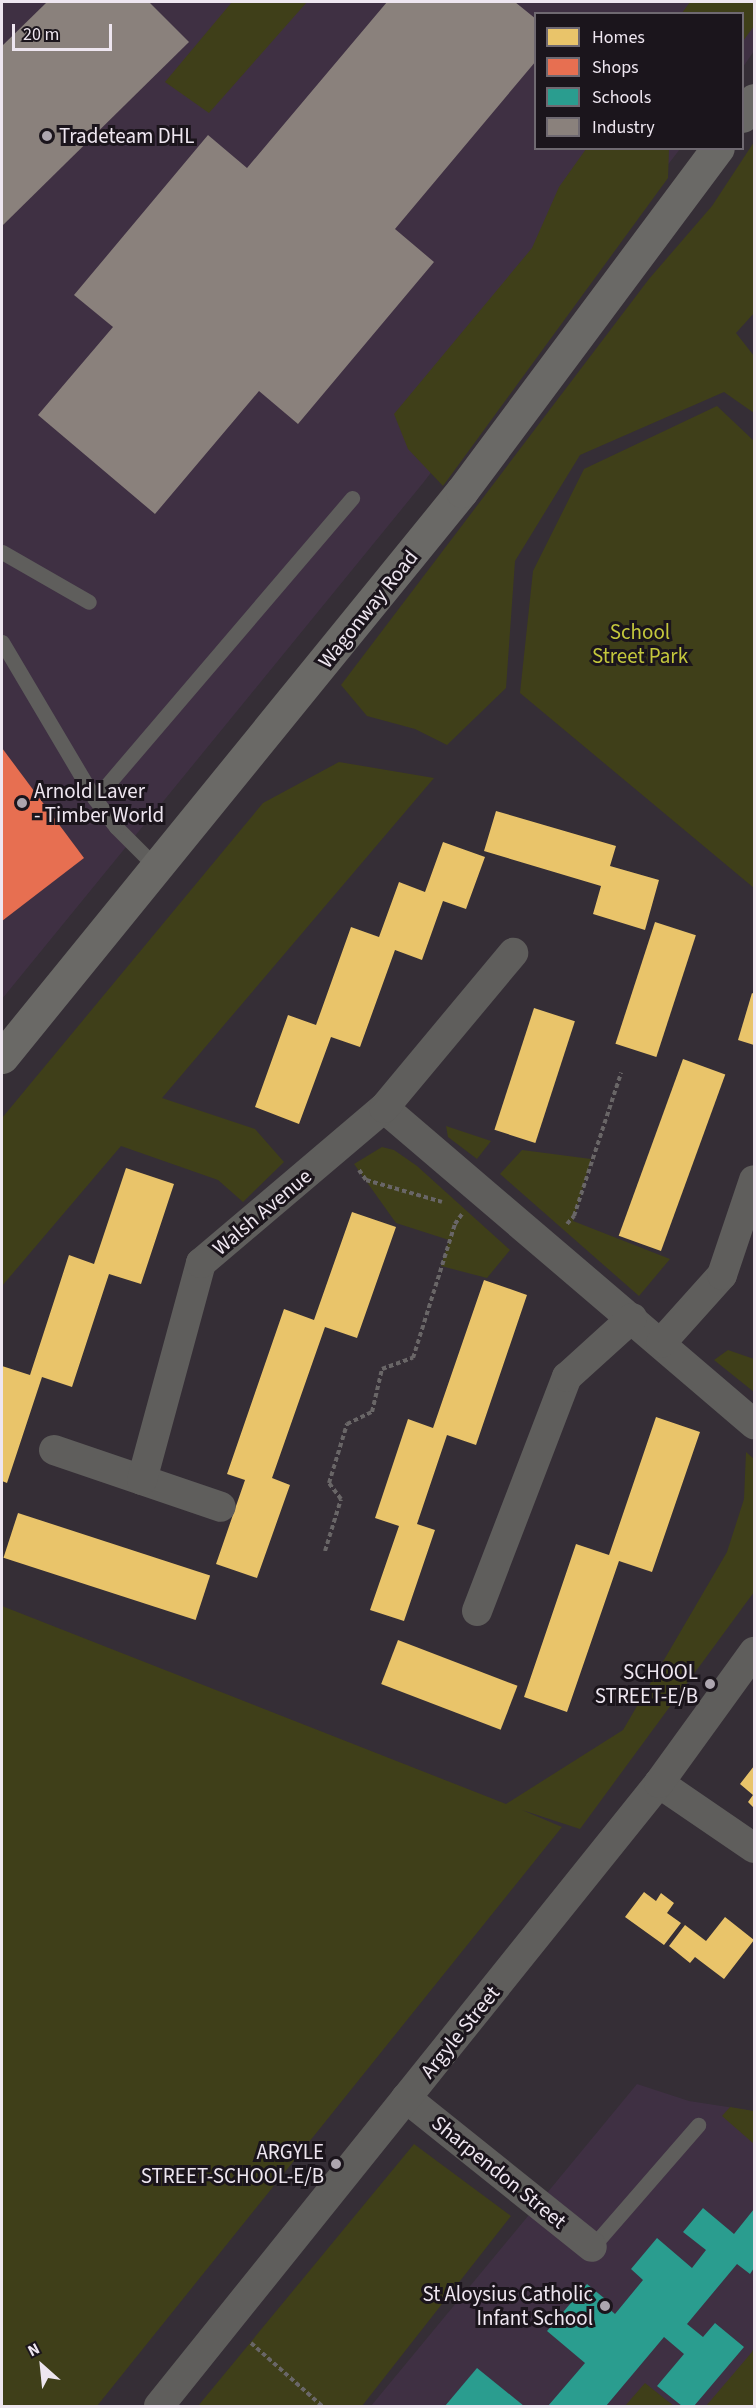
<!DOCTYPE html>
<html>
<head>
<meta charset="utf-8">
<style>
  body { margin:0 }
  #map { position:relative; width:756px; height:2408px; overflow:hidden; background:#352e36; font-family:"Source Sans 3",sans-serif }
  div>[style] { position:absolute }
  [style*='--x'] { left:calc(var(--x)*1px); top:calc(var(--y)*1px); width:calc(var(--w)*1px); rotate:calc(var(--a)*1deg) }
  .built>* { inset:0; background:#3f3043 }
  .green>* { inset:0; background:#3f3f19 }
  .homes>* { inset:0; background:#e9c46a; transform-origin:0 0 }
  .shops>* { inset:0; background:#e76f51 }
  .schools>* { inset:0; background:#2a9d8f }
  .industry>* { inset:0; background:#8a817c }
  .path>* { height:4px; margin-top:-2px; transform-origin:0; background:repeating-linear-gradient(90deg,#696667 0 4.5px,transparent 0 7.5px) }
  .lane>* { height:15px; margin:-7.5px; padding:0 7.5px; transform-origin:7.5px; border-radius:7.5px; background:#5f5e5c }
  .street>* { height:30px; margin:-15px; padding:0 15px; transform-origin:15px; border-radius:15px; background:#5f5e5c }
  .secondary>* { height:33px; margin:-16.5px; padding:0 16.5px; transform-origin:16.5px; border-radius:16.5px; background:#6a6966 }
  .dots>* { width:16px; height:16px; translate:-50% -50%; box-sizing:border-box; border:3px solid #1b151c; border-radius:50% }
  span { translate:-50% -50%; white-space:nowrap; text-align:center; line-height:1.15; -webkit-text-stroke:6px #1b151c; paint-order:stroke }
  .poi-label { font-size:21px; color:#eee6f0 }
  .left { translate:0 -50%; text-align:left }
  .right { translate:-100% -50%; text-align:right }
  .street-label { font-size:21px; color:#eee6f0 }
  .park-label { font-size:21px; color:#c4c73c }
  .frame { position:absolute; inset:0; border:3px solid #eee6f0; pointer-events:none }
  .legend { position:absolute; left:534px; top:12px; width:210px; height:138px; box-sizing:border-box; background:#1b151c; border:2px solid #6f6971; margin:0; padding:8px 10px; list-style:none; font-size:18px; color:#eee6f0 }
  .legend li { display:flex; align-items:center; gap:12px; height:30px }
  .legend b { width:30px; border:2px solid #6f6971 }
  .north { position:absolute; left:12px; top:2336px; width:60px; height:60px; -webkit-text-stroke:4px #1b151c; paint-order:stroke; rotate:333deg; font-size:16px; font-weight:700; line-height:24px; text-align:center; color:#eee6f0 }
  .north::after { content:''; display:block; margin:auto; width:21px; height:27px; background:#eee6f0; clip-path:polygon(50% 0,100% 100%,50% 72%,0 100%) }
  .scale { position:absolute; left:12px; top:24px; width:100px; height:27px; box-sizing:border-box; border:3px solid #eee6f0; border-top:0; padding-left:8px; font-size:18px; line-height:21px; white-space:nowrap; color:#eee6f0; -webkit-text-stroke:4px #1b151c; paint-order:stroke }
</style>
</head>
<body>
<div id="map">
  <div class="built">
    <div style="clip-path:polygon(2px 2px,754px 2px,754px 51px,743px 67px,742px 14px,536px 14px,536px 148px,680px 149px,423px 483px,2px 999px)"></div>
    <div style="clip-path:polygon(637px 2084px,689px 2101px,754px 2111px,754px 2406px,371px 2406px)"></div>
  </div>
  <div class="green">
    <div style="clip-path:polygon(232px 2px,307px 2px,209px 113px,165px 82px)"></div>
    <div style="clip-path:polygon(690px 2px,754px 2px,754px 26px,743px 41px,742px 14px,682px 13px)"></div>
    <div style="clip-path:polygon(754px 142px,754px 313px,736px 333px,754px 356px,754px 413px,724px 392px,580px 455px,515px 561px,506px 688px,447px 745px,415px 729px,367px 716px,341px 685px,649px 279px,712px 206px)"></div>
    <div style="clip-path:polygon(586px 149px,669px 149px,668px 178px,443px 486px,408px 449px,394px 414px,532px 248px,559px 187px)"></div>
    <div style="clip-path:polygon(717px 406px,754px 441px,754px 888px,520px 693px,533px 571px,584px 469px)"></div>
    <div style="clip-path:polygon(339px 762px,434px 778px,162px 1098px,255px 1129px,284px 1162px,243px 1202px,218px 1180px,121px 1146px,2px 1286px,2px 1118px,263px 803px)"></div>
    <div style="clip-path:polygon(446px 1126px,491px 1141px,477px 1159px,448px 1137px)"></div>
    <div style="clip-path:polygon(382px 1147px,394px 1150px,417px 1166px,510px 1250px,487px 1278px,441px 1266px,449px 1240px,396px 1223px,354px 1164px)"></div>
    <div style="clip-path:polygon(522px 1150px,591px 1159px,573px 1221px,670px 1259px,639px 1296px,500px 1174px)"></div>
    <div style="clip-path:polygon(728px 1350px,754px 1359px,754px 1392px,714px 1360px)"></div>
    <div style="clip-path:polygon(746px 1452px,754px 1459px,754px 1592px,580px 1829px,522px 1810px,562px 1827px,97px 2406px,2px 2406px,2px 1606px,506px 1804px,623px 1730px,727px 1552px,744px 1499px)"></div>
    <div style="clip-path:polygon(730px 2107px,754px 2111px,754px 2144px,722px 2116px)"></div>
    <div style="clip-path:polygon(414px 2144px,511px 2216px,362px 2406px,198px 2406px)"></div>
    <div style="clip-path:polygon(754px 2346px,754px 2406px,706px 2406px,752px 2352px)"></div>
    <div style="clip-path:polygon(645px 2383px,674px 2406px,625px 2406px)"></div>
  </div>
  <div class="homes">
    <div style="clip-path:polygon(496px 811px,616px 846px,610px 866px,659px 880px,645px 930px,593px 914px,601px 886px,484px 851px)"></div>
    <div style="clip-path:polygon(443px 842px,485px 857px,466px 909px,443px 901px,422px 960px,395px 950px,360px 1047px,331px 1037px,299px 1124px,255px 1107px,288px 1015px,316px 1025px,351px 927px,379px 937px,399px 882px,425px 892px)"></div>
    <div style="left:655px;top:922px;width:43px;height:128px;rotate:18deg"></div>
    <div style="clip-path:polygon(752px 993px,754px 994px,754px 1045px,738px 1040px)"></div>
    <div style="left:534px;top:1008px;width:43px;height:128px;rotate:18deg"></div>
    <div style="left:683px;top:1059px;width:45px;height:188px;rotate:20deg"></div>
    <div style="clip-path:polygon(126px 1168px,174px 1184px,141px 1284px,109px 1274px,72px 1387px,42px 1377px,7px 1483px,2px 1481px,2px 1366px,30px 1375px,69px 1255px,94px 1264px)"></div>
    <div style="clip-path:polygon(352px 1212px,396px 1227px,357px 1338px,325px 1327px,272px 1478px,290px 1485px,257px 1578px,216px 1564px,245px 1480px,227px 1474px,284px 1309px,314px 1320px)"></div>
    <div style="clip-path:polygon(484px 1280px,527px 1295px,476px 1445px,447px 1435px,417px 1524px,435px 1530px,404px 1621px,370px 1610px,399px 1526px,375px 1518px,408px 1419px,433px 1428px)"></div>
    <div style="clip-path:polygon(656px 1417px,700px 1432px,652px 1572px,619px 1561px,567px 1712px,524px 1697px,576px 1544px,609px 1555px)"></div>
    <div style="left:18px;top:1513px;width:202px;height:47px;rotate:18deg"></div>
    <div style="left:398px;top:1640px;width:128px;height:47px;rotate:21deg"></div>
    <div style="clip-path:polygon(754px 1766px,754px 1808px,748px 1802px,753px 1795px,740px 1784px)"></div>
    <div style="clip-path:polygon(644px 1892px,656px 1901px,661px 1893px,674px 1903px,667px 1913px,681px 1923px,664px 1945px,625px 1917px)"></div>
    <div style="clip-path:polygon(725px 1917px,754px 1940px,724px 1979px,695px 1957px,690px 1963px,669px 1946px,685px 1925px,706px 1941px)"></div>
  </div>
  <div class="shops">
    <div style="clip-path:polygon(2px 748px,84px 858px,2px 921px)"></div>
  </div>
  <div class="schools">
    <div style="clip-path:polygon(703px 2208px,734px 2234px,754px 2209px,754px 2268px,750px 2274px,737px 2264px,687px 2324px,703px 2337px,715px 2323px,744px 2347px,694px 2406px,682px 2406px,657px 2386px,684px 2354px,664px 2337px,606px 2406px,548px 2406px,585px 2363px,547px 2331px,587px 2284px,610px 2303px,607px 2307px,615px 2314px,643px 2280px,631px 2269px,657px 2238px,692px 2268px,706px 2250px,683px 2232px)"></div>
    <div style="clip-path:polygon(477px 2368px,524px 2406px,445px 2406px)"></div>
  </div>
  <div class="industry">
    <div style="clip-path:polygon(47px 2px,149px 2px,189px 42px,2px 226px,2px 46px)"></div>
    <div style="clip-path:polygon(387px 2px,515px 2px,536px 19px,536px 61px,395px 229px,434px 262px,298px 424px,259px 391px,155px 514px,38px 415px,113px 327px,74px 295px,208px 135px,247px 168px)"></div>
  </div>
  <div class="path">
    <div style="--x:359;--y:1170;--w:12;--a:55"></div>
    <div style="--x:366;--y:1180;--w:79;--a:16.1"></div>
    <div style="--x:567;--y:1224;--w:11;--a:-49"></div>
    <div style="--x:574;--y:1216;--w:151;--a:-71.8"></div>
    <div style="--x:325;--y:1551;--w:54;--a:-72.9"></div>
    <div style="--x:341;--y:1499;--w:20;--a:-127"></div>
    <div style="--x:329;--y:1483;--w:62;--a:-73"></div>
    <div style="--x:347;--y:1424;--w:28;--a:-26"></div>
    <div style="--x:372;--y:1412;--w:44;--a:-76.9"></div>
    <div style="--x:382;--y:1369;--w:33;--a:-20"></div>
    <div style="--x:413;--y:1358;--w:140;--a:-72.6"></div>
    <div style="--x:455;--y:1224;--w:12;--a:-55"></div>
    <div style="--x:251;--y:2343;--w:95;--a:41.6"></div>
  </div>
  <div class="lane">
    <div style="--x:2;--y:552;--w:100;--a:29.9"></div>
    <div style="--x:2;--y:642;--w:182;--a:59.4"></div>
    <div style="--x:157;--y:868;--w:58;--a:-135"></div>
    <div style="--x:116;--y:827;--w:35;--a:-127"></div>
    <div style="--x:95;--y:799;--w:396;--a:-49.5"></div>
    <div style="--x:592;--y:2247;--w:162;--a:-49"></div>
  </div>
  <div class="street">
    <div style="--x:384;--y:1108;--w:487;--a:40.5"></div>
    <div style="--x:661;--y:1343;--w:91;--a:-48.1"></div>
    <div style="--x:722;--y:1275;--w:100;--a:-71.4"></div>
    <div style="--x:54;--y:1450;--w:176;--a:18.8"></div>
    <div style="--x:142;--y:1480;--w:225;--a:-74.8"></div>
    <div style="--x:201;--y:1263;--w:240;--a:-40.3"></div>
    <div style="--x:384;--y:1108;--w:202;--a:-50.2"></div>
    <div style="--x:477;--y:1611;--w:251;--a:-69"></div>
    <div style="--x:567;--y:1377;--w:88;--a:-42.2"></div>
    <div style="--x:659;--y:1783;--w:115;--a:34.4"></div>
    <div style="--x:406;--y:2098;--w:238;--a:38.7"></div>
    <div style="--x:159;--y:2406;--w:799;--a:-51.25"></div>
    <div style="--x:659;--y:1783;--w:162;--a:-54.1"></div>
  </div>
  <div class="secondary">
    <div style="--x:742;--y:116;--w:20;--a:-53"></div>
    <div style="--x:2;--y:1057;--w:729;--a:-50.9"></div>
    <div style="--x:462;--y:491;--w:428;--a:-53.3"></div>
  </div>
  <div class="dots">
    <div style="left:47px;top:136px;background:#ada6af"></div>
    <div style="left:22px;top:803px;background:#ada6af"></div>
    <div style="left:710px;top:1684px;background:#ada6af"></div>
    <div style="left:336px;top:2164px;background:#ada6af"></div>
    <div style="left:605px;top:2306px;background:#ada6af"></div>
  </div>
  <div class="poi-label">
    <span class="left" style="left:59px;top:136px">Tradeteam DHL</span>
    <span class="left" style="left:34px;top:803px">Arnold Laver<br>- Timber World</span>
    <span class="right" style="left:698px;top:1684px">SCHOOL<br>STREET-E/B</span>
    <span class="right" style="left:324px;top:2164px">ARGYLE<br>STREET-SCHOOL-E/B</span>
    <span class="right" style="left:593px;top:2306px">St Aloysius Catholic<br>Infant School</span>
  </div>
  <div class="street-label">
    <span style="left:368px;top:609px;rotate:-51deg">Wagonway Road</span>
    <span style="left:262px;top:1212px;rotate:-40deg">Walsh Avenue</span>
    <span style="left:460px;top:2032px;rotate:-51deg">Argyle Street</span>
    <span style="left:499px;top:2172px;rotate:39deg">Sharpendon Street</span>
  </div>
  <div class="park-label">
    <span style="left:640px;top:644px">School<br>Street Park</span>
  </div>
  <div class="frame"></div>
  <ul class="legend">
  <li><b style="height:16px;background:#e9c46a"></b>Homes</li>
  <li><b style="height:16px;background:#e76f51"></b>Shops</li>
  <li><b style="height:16px;background:#2a9d8f"></b>Schools</li>
  <li><b style="height:16px;background:#8a817c"></b>Industry</li>
  </ul>
  <div class="north">N</div>
  <div class="scale">20 m</div>
</div>
</body>
</html>
